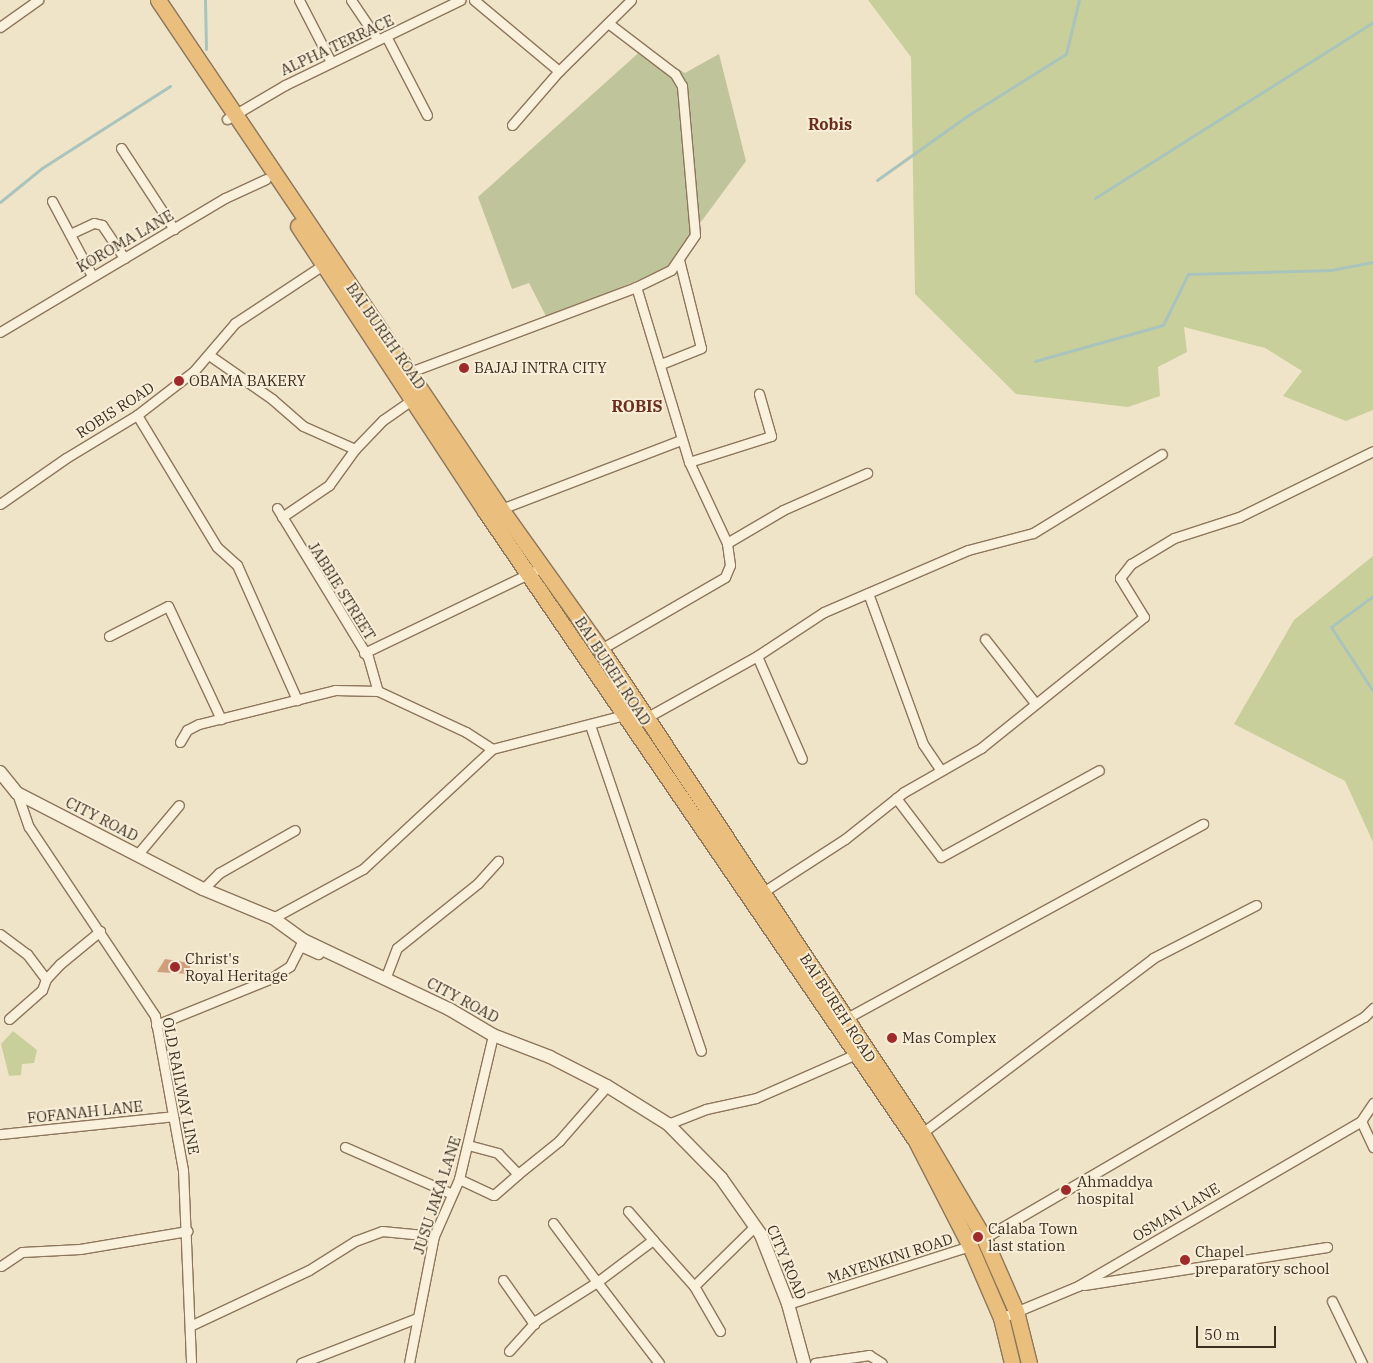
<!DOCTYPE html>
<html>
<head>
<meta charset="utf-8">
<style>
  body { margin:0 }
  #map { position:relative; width:1373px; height:1363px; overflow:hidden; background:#f0e4c8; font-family:"IBM Plex Serif",serif }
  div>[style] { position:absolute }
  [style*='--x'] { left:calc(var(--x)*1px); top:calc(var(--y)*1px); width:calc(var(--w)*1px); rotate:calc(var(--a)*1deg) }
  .green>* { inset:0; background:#c9cf9b }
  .cemetery>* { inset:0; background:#bfc49a }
  .stream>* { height:3px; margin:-1.5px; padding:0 1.5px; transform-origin:1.5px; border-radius:1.5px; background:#a9c4bc }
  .building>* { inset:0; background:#cf9f7d }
  .roads { filter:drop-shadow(1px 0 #8d765c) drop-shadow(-1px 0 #8d765c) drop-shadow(0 1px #8d765c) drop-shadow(0 -1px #8d765c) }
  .minor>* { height:9px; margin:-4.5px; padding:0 4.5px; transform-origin:4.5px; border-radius:4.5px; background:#faf1dc }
  .secondary>* { height:12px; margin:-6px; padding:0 6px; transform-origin:6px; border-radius:6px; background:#faf1dc }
  .trunk>* { height:15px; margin:-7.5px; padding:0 7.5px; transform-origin:7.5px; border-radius:7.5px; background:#eabe7c }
  .dots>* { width:14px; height:14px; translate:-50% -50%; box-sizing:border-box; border:2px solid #f7eed8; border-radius:50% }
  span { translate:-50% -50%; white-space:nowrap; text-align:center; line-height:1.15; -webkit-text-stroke:4px #f7eed8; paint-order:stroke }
  .street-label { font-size:15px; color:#3d2e20 }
  .poi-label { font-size:15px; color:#3d2e20 }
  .left { translate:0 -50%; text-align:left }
  .neighbourhood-label { font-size:16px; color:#6b2e1e; font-weight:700 }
  .scale { position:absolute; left:1196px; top:1326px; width:80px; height:22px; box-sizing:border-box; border:2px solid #3d2e20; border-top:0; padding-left:6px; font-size:15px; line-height:18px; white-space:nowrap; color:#3d2e20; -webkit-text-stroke:4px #f7eed8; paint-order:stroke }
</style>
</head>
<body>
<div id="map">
  <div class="green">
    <div style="clip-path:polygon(868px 0,1373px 0,1373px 410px,1346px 421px,1283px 396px,1302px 371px,1265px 348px,1184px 327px,1187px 352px,1158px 367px,1160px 396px,1128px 407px,1016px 394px,915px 294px,911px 57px)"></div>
    <div style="clip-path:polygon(1373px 556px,1373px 842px,1345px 781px,1234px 724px,1294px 620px)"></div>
    <div style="clip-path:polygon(13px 1031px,37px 1050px,34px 1063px,22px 1064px,21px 1075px,9px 1076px,1px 1044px)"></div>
  </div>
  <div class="cemetery">
    <div style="clip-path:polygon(644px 48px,685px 73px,719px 54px,746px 161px,667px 268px,547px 318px,529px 283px,512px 289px,478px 197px)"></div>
  </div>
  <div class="stream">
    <div style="--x:205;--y:0;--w:49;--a:88.8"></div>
    <div style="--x:877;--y:180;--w:110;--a:-35.4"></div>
    <div style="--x:967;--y:116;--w:117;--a:-32.1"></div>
    <div style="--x:1066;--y:54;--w:56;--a:-76.5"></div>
    <div style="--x:1095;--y:198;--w:329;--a:-32.3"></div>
    <div style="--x:0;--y:202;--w:54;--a:-39"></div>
    <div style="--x:42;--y:168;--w:152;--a:-32.6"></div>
    <div style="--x:1035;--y:361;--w:133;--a:-15.7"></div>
    <div style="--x:1163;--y:325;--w:57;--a:-63.9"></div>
    <div style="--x:1188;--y:274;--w:143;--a:-1.6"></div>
    <div style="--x:1331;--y:270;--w:43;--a:-10.8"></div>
    <div style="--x:1373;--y:596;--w:52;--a:143.6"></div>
    <div style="--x:1331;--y:627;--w:77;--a:56.7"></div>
  </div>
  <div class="building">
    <div style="clip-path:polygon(165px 959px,190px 963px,190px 974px,157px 972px)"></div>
  </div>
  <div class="roads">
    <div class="minor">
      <div style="--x:299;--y:0;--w:70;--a:62.7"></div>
      <div style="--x:351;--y:0;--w:48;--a:56"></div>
      <div style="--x:474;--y:0;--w:111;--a:39.9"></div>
      <div style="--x:559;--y:71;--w:101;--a:-44.6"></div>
      <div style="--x:0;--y:27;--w:47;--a:-35.4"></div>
      <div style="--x:386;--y:36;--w:89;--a:62.6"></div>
      <div style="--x:227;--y:119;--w:67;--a:-30.4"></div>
      <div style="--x:285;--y:85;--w:195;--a:-25.9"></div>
      <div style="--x:512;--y:125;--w:72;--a:-49"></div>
      <div style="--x:121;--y:148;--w:97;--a:56.8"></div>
      <div style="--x:52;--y:201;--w:85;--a:61.9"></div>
      <div style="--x:70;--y:234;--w:26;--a:-25"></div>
      <div style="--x:94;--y:223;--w:8;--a:14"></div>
      <div style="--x:102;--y:225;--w:40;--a:56"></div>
      <div style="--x:0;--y:332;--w:262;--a:-30.8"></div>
      <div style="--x:225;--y:198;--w:45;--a:-24.9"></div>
      <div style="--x:209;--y:355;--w:77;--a:34.9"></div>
      <div style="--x:272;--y:399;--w:41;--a:41.1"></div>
      <div style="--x:303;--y:426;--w:57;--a:23.9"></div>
      <div style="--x:661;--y:364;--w:43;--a:-21.8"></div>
      <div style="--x:701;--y:348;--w:91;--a:-104"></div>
      <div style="--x:410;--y:372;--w:241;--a:-20.6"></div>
      <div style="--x:636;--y:287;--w:39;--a:-26"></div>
      <div style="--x:671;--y:270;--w:42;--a:-55.6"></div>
      <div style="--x:695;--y:235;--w:150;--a:-95"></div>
      <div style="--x:682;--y:86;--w:14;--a:-120"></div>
      <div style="--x:675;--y:74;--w:84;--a:-142.7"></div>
      <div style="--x:137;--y:415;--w:154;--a:58.8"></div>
      <div style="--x:217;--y:547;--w:27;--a:42"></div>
      <div style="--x:237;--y:565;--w:148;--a:66"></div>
      <div style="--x:689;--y:462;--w:86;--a:-17.6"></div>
      <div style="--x:771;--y:436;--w:44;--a:-105.9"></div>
      <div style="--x:0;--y:504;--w:80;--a:-34.9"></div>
      <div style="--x:66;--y:458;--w:83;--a:-31.2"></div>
      <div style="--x:137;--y:415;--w:72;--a:-37.7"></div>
      <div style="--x:194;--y:371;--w:63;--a:-49.5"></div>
      <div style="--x:235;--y:323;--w:109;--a:-33.4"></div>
      <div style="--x:277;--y:508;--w:175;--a:58.6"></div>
      <div style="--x:368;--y:657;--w:35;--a:74"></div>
      <div style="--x:501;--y:509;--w:193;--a:-21"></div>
      <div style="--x:282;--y:517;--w:57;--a:-34.2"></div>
      <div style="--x:329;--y:485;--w:44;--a:-54.2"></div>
      <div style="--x:355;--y:449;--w:40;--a:-46"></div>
      <div style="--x:383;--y:420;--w:38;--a:-35"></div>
      <div style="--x:727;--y:543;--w:65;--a:-30.5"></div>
      <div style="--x:783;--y:510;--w:92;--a:-23.8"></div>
      <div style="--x:868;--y:593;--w:161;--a:70"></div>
      <div style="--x:923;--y:744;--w:32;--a:56"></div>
      <div style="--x:109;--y:636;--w:66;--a:-27"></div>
      <div style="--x:168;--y:606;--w:125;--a:64.9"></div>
      <div style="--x:985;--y:639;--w:81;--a:52"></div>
      <div style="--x:601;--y:649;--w:143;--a:-30.1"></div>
      <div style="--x:725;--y:577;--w:13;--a:-67"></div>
      <div style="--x:730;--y:565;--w:22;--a:-98"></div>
      <div style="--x:727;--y:543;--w:89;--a:-115.1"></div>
      <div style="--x:689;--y:462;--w:183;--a:-106.8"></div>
      <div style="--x:364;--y:653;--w:199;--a:-25.7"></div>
      <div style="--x:757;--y:656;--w:112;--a:66.4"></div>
      <div style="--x:644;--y:719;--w:129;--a:-29.1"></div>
      <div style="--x:757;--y:656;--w:80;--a:-33.3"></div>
      <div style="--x:824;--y:612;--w:157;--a:-23.3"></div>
      <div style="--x:968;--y:550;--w:67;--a:-14.7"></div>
      <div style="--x:1033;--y:533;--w:151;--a:-31.5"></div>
      <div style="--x:590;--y:725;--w:344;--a:71.2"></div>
      <div style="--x:180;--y:742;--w:14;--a:-60"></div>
      <div style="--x:187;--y:730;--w:13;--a:-27"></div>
      <div style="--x:199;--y:724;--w:140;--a:-14"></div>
      <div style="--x:335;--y:690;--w:43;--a:1.3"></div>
      <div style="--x:378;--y:691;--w:97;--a:25"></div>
      <div style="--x:466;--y:732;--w:31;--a:33"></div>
      <div style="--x:492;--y:749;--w:136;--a:-14.4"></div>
      <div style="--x:17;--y:793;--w:36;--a:71"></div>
      <div style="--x:29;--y:827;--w:227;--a:56.3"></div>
      <div style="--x:155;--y:1016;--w:157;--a:79.7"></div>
      <div style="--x:183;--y:1170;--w:193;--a:87.6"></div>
      <div style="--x:896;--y:798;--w:74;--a:52.7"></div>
      <div style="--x:941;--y:857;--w:180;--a:-28.8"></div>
      <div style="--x:137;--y:855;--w:65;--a:-50"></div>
      <div style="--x:203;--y:889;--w:23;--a:-45"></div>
      <div style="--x:219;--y:873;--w:87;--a:-29.5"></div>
      <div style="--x:763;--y:892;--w:98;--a:-32.9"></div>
      <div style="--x:845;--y:839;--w:75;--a:-38.5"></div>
      <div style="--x:904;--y:792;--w:89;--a:-29.7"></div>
      <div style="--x:981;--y:748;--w:209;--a:-38.8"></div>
      <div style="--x:1144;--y:617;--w:46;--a:-121.6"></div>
      <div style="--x:1120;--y:578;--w:18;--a:-52"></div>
      <div style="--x:1131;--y:564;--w:50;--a:-31.2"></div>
      <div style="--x:1174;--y:538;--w:68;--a:-17.9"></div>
      <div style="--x:1239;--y:517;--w:149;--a:-26.2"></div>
      <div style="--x:273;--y:918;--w:102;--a:-28.6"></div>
      <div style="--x:363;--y:869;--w:176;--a:-42.9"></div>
      <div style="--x:0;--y:934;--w:34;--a:37"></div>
      <div style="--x:27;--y:954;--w:31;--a:53"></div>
      <div style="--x:300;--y:946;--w:20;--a:24"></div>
      <div style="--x:385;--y:979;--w:33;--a:-69"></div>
      <div style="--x:397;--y:948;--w:104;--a:-38.7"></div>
      <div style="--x:478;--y:883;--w:30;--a:-48"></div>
      <div style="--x:9;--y:1019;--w:44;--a:-41.3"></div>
      <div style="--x:42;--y:990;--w:12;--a:-70"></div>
      <div style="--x:46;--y:979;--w:21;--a:-47"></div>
      <div style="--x:60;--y:964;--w:52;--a:-39.5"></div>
      <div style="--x:845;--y:1019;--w:408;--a:-28.6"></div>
      <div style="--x:156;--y:1025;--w:123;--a:-22"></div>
      <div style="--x:270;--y:979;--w:24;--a:-33"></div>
      <div style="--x:290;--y:966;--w:29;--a:-63"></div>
      <div style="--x:1361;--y:1121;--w:29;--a:65"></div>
      <div style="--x:668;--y:1124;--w:41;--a:-21.5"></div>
      <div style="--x:706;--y:1109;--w:51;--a:-12.4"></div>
      <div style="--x:756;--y:1098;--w:107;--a:-23.7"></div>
      <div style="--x:922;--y:1133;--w:290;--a:-37.1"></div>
      <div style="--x:1153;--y:958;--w:116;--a:-27.2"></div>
      <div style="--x:0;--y:1134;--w:174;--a:-5.9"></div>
      <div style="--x:345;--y:1147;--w:115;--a:23.7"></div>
      <div style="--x:518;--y:1174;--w:53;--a:-38.8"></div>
      <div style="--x:559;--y:1141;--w:73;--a:-48.9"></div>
      <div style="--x:459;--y:1179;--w:38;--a:25"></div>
      <div style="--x:494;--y:1195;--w:32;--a:-41"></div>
      <div style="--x:518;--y:1174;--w:29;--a:-134"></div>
      <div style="--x:498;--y:1153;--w:31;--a:-165"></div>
      <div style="--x:628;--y:1211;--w:38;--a:49"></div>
      <div style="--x:553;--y:1223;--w:74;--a:53.3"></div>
      <div style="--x:597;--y:1282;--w:70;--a:-36.9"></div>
      <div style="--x:653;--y:1240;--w:62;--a:48.3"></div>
      <div style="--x:694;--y:1286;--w:86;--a:-44.5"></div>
      <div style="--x:984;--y:1238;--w:440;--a:-30.2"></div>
      <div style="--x:1364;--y:1017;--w:13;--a:-45"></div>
      <div style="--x:1;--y:1266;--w:25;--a:-34"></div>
      <div style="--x:22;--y:1252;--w:58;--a:-3"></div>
      <div style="--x:80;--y:1249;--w:109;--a:-9.5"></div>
      <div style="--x:503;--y:1280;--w:54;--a:54.8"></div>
      <div style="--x:1084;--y:1285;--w:246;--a:-8.9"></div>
      <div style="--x:694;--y:1286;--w:52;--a:60"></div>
      <div style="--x:1332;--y:1301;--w:69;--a:64.2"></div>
      <div style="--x:788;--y:1304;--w:191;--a:-17.7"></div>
      <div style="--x:1001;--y:1318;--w:83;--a:-22.6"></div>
      <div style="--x:1078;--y:1286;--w:328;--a:-30.2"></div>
      <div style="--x:1361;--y:1121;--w:22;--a:-56"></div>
      <div style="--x:192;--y:1325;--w:129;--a:-25.2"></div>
      <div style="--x:309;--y:1270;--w:54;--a:-32.2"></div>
      <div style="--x:355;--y:1241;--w:29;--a:-20"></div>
      <div style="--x:382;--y:1231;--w:52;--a:5.5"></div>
      <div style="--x:509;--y:1351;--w:42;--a:-47.9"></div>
      <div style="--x:537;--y:1320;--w:71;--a:-32.3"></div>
      <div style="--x:597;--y:1282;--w:102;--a:52.6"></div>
      <div style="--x:301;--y:1363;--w:124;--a:-21.2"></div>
      <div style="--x:409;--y:1363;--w:129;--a:-78.9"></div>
      <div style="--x:434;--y:1236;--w:62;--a:-66.3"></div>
      <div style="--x:459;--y:1179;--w:148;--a:-76.7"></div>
      <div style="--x:815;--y:1363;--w:55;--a:-8.4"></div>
      <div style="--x:869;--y:1355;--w:15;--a:32"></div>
    </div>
    <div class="secondary">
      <div style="--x:0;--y:772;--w:27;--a:51"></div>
      <div style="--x:17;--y:793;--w:209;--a:27.3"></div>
      <div style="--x:203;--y:889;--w:76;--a:22.5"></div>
      <div style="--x:273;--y:918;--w:37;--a:36"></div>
      <div style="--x:303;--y:940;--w:161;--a:25.3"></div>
      <div style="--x:449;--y:1009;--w:51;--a:30.6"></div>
      <div style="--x:493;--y:1035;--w:61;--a:21.1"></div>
      <div style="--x:550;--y:1057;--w:64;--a:27"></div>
      <div style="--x:607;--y:1086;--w:72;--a:31.9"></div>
      <div style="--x:668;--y:1124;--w:76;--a:45.5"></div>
      <div style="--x:721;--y:1178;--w:70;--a:54.9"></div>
      <div style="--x:761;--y:1235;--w:74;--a:68.6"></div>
      <div style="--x:788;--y:1304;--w:61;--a:74.8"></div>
    </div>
    <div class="trunk">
      <div style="--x:158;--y:0;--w:614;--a:56.03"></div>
      <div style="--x:501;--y:509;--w:172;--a:54.5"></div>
      <div style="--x:601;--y:649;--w:581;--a:56.45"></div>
      <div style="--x:922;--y:1133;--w:122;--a:59.4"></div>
      <div style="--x:984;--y:1238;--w:80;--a:66.3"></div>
      <div style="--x:1016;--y:1311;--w:54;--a:76"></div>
      <div style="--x:298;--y:226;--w:341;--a:56.7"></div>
      <div style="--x:485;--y:511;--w:763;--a:55.62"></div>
      <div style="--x:916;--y:1141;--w:118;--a:62.8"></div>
      <div style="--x:970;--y:1246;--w:78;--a:66.7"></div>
      <div style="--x:1001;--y:1318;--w:46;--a:76.3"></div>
    </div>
  </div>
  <div class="dots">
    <div style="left:464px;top:368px;background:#9e2a2b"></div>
    <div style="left:179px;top:381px;background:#9e2a2b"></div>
    <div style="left:175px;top:967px;background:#9e2a2b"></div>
    <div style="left:892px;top:1038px;background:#9e2a2b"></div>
    <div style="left:1066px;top:1190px;background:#9e2a2b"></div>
    <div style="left:978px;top:1237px;background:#9e2a2b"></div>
    <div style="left:1185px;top:1260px;background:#9e2a2b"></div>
  </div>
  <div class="street-label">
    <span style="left:337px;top:45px;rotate:-25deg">ALPHA TERRACE</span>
    <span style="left:125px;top:241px;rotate:-30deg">KOROMA LANE</span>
    <span style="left:386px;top:336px;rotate:55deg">BAI BUREH ROAD</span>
    <span style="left:115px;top:410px;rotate:-33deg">ROBIS ROAD</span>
    <span style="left:342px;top:591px;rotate:58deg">JABBIE STREET</span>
    <span style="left:613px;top:671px;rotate:57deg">BAI BUREH ROAD</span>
    <span style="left:102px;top:819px;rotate:27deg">CITY ROAD</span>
    <span style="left:463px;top:1000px;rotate:28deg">CITY ROAD</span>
    <span style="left:838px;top:1008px;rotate:57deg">BAI BUREH ROAD</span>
    <span style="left:181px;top:1086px;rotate:79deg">OLD RAILWAY LINE</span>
    <span style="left:85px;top:1112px;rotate:-6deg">FOFANAH LANE</span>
    <span style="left:437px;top:1195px;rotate:-72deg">JUSU JAKA LANE</span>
    <span style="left:1176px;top:1212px;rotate:-31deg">OSMAN LANE</span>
    <span style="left:890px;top:1258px;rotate:-18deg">MAYENKINI ROAD</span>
    <span style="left:787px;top:1262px;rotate:67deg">CITY ROAD</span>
  </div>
  <div class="poi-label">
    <span class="left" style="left:474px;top:368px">BAJAJ INTRA CITY</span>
    <span class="left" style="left:189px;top:381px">OBAMA BAKERY</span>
    <span class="left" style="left:185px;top:967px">Christ's<br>Royal Heritage</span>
    <span class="left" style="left:902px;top:1038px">Mas Complex</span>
    <span class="left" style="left:1077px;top:1190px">Ahmaddya<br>hospital</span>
    <span class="left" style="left:988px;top:1237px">Calaba Town<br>last station</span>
    <span class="left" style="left:1195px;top:1260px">Chapel<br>preparatory school</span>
  </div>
  <div class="neighbourhood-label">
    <span style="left:830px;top:124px">Robis</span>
    <span style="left:637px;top:406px">ROBIS</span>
  </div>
  <div class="scale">50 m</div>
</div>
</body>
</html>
